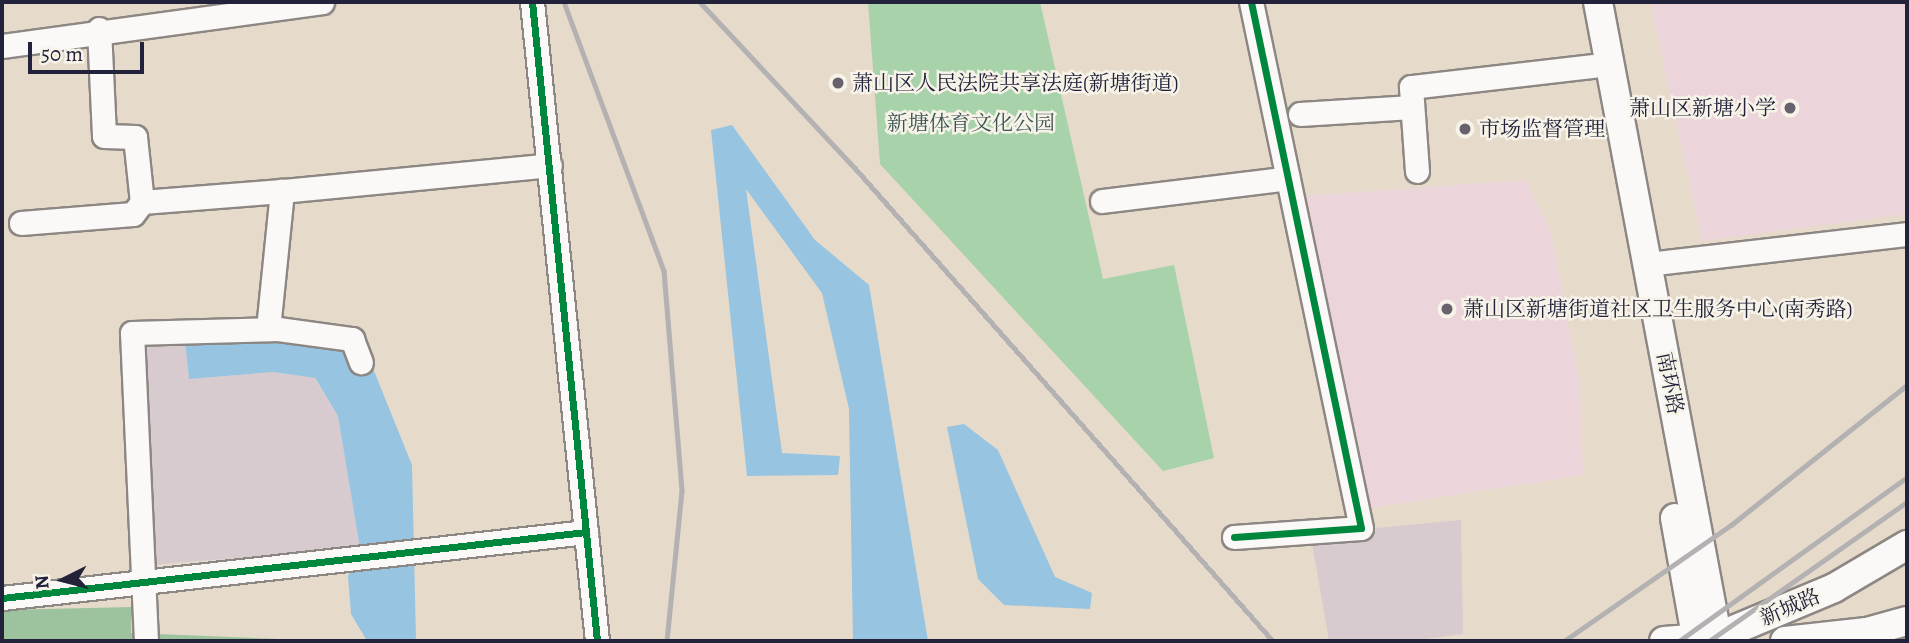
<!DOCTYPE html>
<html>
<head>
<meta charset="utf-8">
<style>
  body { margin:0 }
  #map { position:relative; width:1909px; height:643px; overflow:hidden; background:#e6daca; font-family:Alegreya,"Noto Serif SC",serif }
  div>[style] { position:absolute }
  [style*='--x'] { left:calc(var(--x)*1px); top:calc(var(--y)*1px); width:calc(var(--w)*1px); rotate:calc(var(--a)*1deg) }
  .built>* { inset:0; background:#ebd4da }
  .industrial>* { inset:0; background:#d8cbcf }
  .green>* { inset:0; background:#a7d2aa }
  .forest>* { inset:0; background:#9cc29e }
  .water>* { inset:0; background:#96c4e1 }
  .roads { filter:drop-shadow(2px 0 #8d8783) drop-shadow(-2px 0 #8d8783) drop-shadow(0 2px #8d8783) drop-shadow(0 -2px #8d8783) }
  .minor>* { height:23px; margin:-11.5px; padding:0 11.5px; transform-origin:11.5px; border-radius:11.5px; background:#fbf9f7 }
  .major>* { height:28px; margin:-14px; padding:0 14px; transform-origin:14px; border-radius:14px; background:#fbf9f7 }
  .rail>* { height:4.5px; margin:-2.25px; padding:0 2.25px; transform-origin:2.25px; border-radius:2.25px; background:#b3b1b2 }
  .cycleway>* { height:7px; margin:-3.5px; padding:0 3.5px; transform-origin:3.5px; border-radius:3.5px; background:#00873e }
  .dots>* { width:19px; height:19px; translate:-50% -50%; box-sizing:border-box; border:4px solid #f7f3e8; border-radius:50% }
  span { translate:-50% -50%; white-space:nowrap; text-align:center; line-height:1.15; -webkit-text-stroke:5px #f7f3e8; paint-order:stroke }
  .poi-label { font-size:21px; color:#22223b }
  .left { translate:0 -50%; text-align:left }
  .right { translate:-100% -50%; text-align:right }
  .park-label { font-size:21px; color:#3b5554 }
  .street-label { font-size:21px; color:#22223b }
  .frame { position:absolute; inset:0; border:4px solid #22223b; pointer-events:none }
  .north { position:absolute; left:28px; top:545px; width:70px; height:70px; -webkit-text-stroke:5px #f7f3e8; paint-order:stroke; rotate:264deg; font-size:19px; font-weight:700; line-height:28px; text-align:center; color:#22223b }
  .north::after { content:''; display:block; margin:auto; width:24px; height:32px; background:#22223b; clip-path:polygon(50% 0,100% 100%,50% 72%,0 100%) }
  .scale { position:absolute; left:28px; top:42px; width:116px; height:32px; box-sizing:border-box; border:4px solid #22223b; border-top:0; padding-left:9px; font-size:21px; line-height:24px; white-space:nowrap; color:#22223b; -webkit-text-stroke:5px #f7f3e8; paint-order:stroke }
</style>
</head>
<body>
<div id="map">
  <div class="built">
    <div style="clip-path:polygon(1650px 2px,1907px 2px,1907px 214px,1702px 241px)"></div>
    <div style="clip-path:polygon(1525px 180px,1551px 232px,1580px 385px,1583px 475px,1370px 508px,1305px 196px)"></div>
  </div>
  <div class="industrial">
    <div style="clip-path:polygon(184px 331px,189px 379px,273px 372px,314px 378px,338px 416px,360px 548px,151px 565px,140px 333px)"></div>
    <div style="clip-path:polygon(1461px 520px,1463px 634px,1410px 641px,1329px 641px,1312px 543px,1376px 528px)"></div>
  </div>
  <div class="green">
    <div style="clip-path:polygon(868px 2px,1040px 2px,1103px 279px,1174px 265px,1214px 458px,1163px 471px,880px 164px)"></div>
  </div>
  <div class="forest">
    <div style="clip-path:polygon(132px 607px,131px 633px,329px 641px,2px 641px,2px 610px)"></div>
  </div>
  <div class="water">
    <div style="clip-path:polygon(732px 125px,815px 240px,869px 285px,928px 641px,853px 641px,849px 409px,822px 293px,746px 189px,782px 453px,840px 456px,838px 475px,747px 476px,711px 130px)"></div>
    <div style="clip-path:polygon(259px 315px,357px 329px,412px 465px,416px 641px,367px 641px,351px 614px,348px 576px,360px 548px,338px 416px,315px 378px,273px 372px,189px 379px,184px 331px)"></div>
    <div style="clip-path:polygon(964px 424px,998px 450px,1055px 577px,1092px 593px,1090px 609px,1004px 605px,978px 579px,947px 427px)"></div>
  </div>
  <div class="roads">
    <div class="minor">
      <div style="--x:532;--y:2;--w:642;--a:84.19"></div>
      <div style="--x:99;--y:29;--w:107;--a:87.3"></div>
      <div style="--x:104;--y:136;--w:31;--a:2"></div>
      <div style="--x:135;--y:137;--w:65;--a:83.9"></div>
      <div style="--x:142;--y:202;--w:140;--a:-4.5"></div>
      <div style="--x:2;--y:46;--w:323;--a:-7.8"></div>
      <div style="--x:1300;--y:114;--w:112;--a:-3.6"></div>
      <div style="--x:1417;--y:171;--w:84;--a:-94.1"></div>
      <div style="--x:1411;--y:87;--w:183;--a:-6.6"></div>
      <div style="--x:1102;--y:201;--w:187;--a:-7"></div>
      <div style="--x:21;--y:223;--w:112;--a:-4.6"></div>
      <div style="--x:133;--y:214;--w:15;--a:-53"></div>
      <div style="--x:1647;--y:264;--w:262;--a:-6.6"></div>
      <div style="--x:268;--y:329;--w:139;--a:-84.2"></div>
      <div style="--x:282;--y:191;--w:269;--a:-5.5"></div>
      <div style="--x:1234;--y:537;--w:127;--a:-4.1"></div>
      <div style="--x:1361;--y:528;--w:537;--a:-101.81"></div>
      <div style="--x:2;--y:598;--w:588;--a:-6.45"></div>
      <div style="--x:146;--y:641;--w:308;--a:-92.6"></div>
      <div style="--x:132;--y:333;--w:146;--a:-1.6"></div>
      <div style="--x:278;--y:329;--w:75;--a:7.7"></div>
      <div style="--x:352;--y:339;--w:25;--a:69"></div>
    </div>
    <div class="major">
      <div style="--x:1598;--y:2;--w:650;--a:79.36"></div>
      <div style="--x:1675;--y:518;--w:125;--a:79.9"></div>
      <div style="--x:1664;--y:641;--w:53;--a:-4.3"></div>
      <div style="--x:1717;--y:637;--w:127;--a:-22.7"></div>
      <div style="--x:1834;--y:588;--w:85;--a:-30.5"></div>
      <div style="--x:1785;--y:641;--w:82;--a:-6.3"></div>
      <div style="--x:1867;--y:632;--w:41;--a:-15.4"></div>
    </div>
  </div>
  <div class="rail">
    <div style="--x:564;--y:2;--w:287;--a:69.6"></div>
    <div style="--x:664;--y:271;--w:221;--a:85.3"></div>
    <div style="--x:682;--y:491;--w:151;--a:95.7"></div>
    <div style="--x:700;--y:2;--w:227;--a:47"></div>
    <div style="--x:855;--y:168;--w:631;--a:48.53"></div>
    <div style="--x:1564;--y:641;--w:203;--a:-34.8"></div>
    <div style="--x:1731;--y:525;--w:225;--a:-38.5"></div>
    <div style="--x:1679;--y:641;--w:281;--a:-35.7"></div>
    <div style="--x:1709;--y:641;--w:242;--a:-35.1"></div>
  </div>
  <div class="cycleway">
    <div style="--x:532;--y:2;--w:642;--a:84.19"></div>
    <div style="--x:1234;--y:537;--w:127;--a:-4.1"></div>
    <div style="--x:1361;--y:528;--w:537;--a:-101.81"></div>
    <div style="--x:2;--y:598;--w:588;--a:-6.45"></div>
  </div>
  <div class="dots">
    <div style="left:838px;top:83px;background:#67626d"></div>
    <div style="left:1790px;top:108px;background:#67626d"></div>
    <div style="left:1465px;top:129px;background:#67626d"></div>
    <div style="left:1447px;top:309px;background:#67626d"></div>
  </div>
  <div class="poi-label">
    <span class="left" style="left:852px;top:83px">萧山区人民法院共享法庭(新塘街道)</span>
    <span class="right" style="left:1776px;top:108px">萧山区新塘小学</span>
    <span class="left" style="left:1479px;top:129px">市场监督管理</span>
    <span class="left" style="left:1463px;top:309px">萧山区新塘街道社区卫生服务中心(南秀路)</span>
  </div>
  <div class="park-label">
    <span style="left:971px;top:123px">新塘体育文化公园</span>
  </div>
  <div class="street-label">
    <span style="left:1670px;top:383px;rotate:79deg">南环路</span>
    <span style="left:1790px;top:607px;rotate:-23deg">新城路</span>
  </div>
  <div class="frame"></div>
  <div class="north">N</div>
  <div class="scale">50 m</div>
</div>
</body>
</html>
